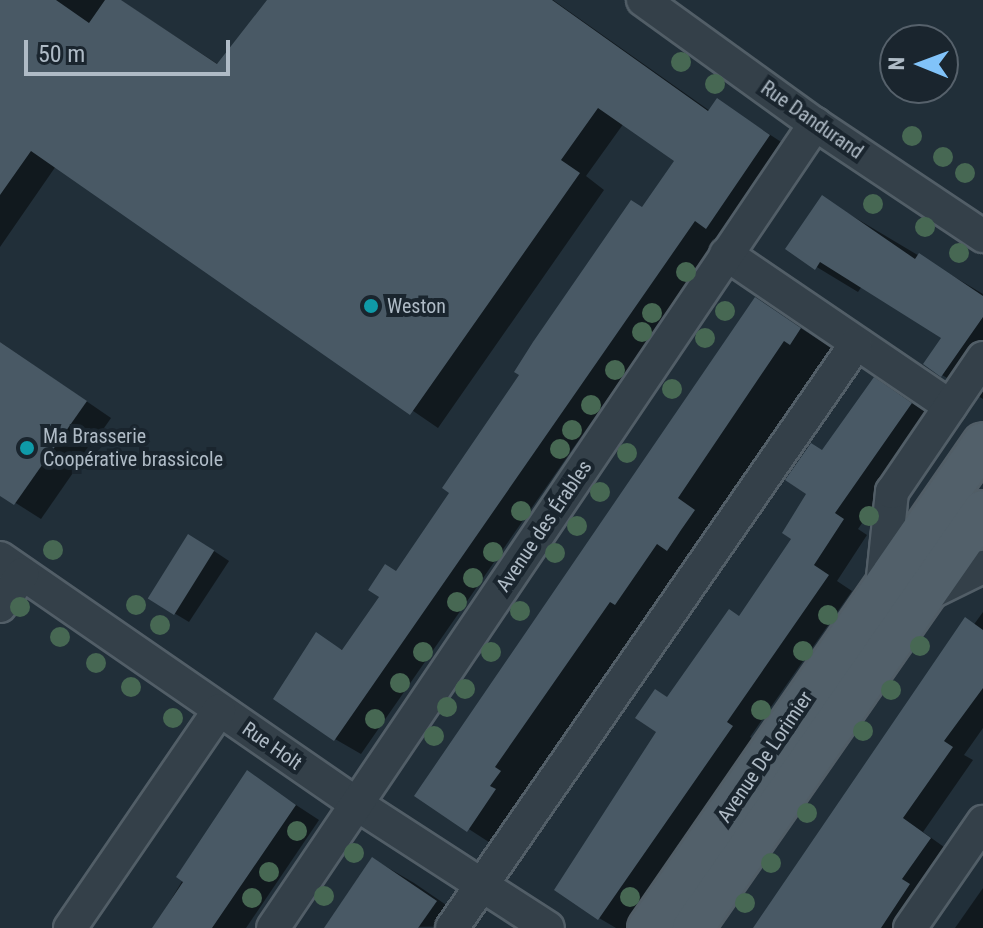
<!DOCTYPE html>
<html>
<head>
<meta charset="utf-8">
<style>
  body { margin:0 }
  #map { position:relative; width:983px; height:928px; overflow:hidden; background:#212f39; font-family:"Roboto Condensed",sans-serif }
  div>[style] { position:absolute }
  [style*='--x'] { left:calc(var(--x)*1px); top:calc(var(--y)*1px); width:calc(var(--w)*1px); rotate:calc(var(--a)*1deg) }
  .shadow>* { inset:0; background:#0007; transform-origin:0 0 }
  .building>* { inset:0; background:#495965; transform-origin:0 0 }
  .roads { filter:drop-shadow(2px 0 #525e67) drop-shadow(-2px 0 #525e67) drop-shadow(0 2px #525e67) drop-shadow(0 -2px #525e67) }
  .minor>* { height:32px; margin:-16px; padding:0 16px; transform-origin:16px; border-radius:16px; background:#344049 }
  .major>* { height:40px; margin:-20px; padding:0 20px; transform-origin:20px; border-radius:20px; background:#52606a }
  .trees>* { width:20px; height:20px; margin:-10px; border-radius:50%; background:#476853 }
  .dots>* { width:22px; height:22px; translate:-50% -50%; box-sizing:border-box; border:4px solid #1a252e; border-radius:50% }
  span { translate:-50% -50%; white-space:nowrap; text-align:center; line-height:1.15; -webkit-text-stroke:8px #1a252e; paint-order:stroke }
  .street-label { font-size:20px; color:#afbbc6 }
  .poi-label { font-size:20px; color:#afbbc6 }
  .left { translate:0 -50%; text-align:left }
  .north { position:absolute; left:879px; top:24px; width:80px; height:80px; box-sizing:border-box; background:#1a252e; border:2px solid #56616b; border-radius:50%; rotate:271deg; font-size:22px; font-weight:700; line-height:32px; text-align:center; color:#afbbc6 }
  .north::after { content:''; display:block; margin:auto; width:28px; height:36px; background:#81c3f9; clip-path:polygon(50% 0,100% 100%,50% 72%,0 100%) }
  .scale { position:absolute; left:24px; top:40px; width:206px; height:36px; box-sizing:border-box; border:4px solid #afbbc6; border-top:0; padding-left:10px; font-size:24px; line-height:28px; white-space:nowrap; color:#afbbc6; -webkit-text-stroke:6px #1a252e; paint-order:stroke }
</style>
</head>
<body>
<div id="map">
  <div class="shadow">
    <div style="clip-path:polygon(0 0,120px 0,219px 65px,270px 0,553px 0,710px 111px,718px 101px,795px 151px,721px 235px,361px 754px,335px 739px,316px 635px,344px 651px,677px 160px,624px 123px,586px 176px,604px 190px,438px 428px,56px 166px,0 247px)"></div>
    <div style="clip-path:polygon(822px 198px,983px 294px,983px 399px,942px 375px,944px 337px,862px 286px,858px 292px,787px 249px)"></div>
    <div style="left:756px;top:299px;width:102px;height:601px;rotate:33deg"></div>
    <div style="clip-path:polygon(0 342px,111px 418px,41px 519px,0 493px)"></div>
    <div style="clip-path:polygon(899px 394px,934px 418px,858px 529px,867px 535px,837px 581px,852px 591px,750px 737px,756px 741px,626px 928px,616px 928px,599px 918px,668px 698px,740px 618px,794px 538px,823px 452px)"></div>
    <div style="clip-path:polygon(205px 545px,229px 561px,189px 622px,174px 613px)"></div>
    <div style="clip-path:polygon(983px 612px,983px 728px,964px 755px,973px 760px,923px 832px,951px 852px,910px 928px,754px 928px)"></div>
    <div style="clip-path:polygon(247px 773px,319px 820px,246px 928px,154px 928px)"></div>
    <div style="clip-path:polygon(373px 859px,414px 883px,477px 926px,326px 928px)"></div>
    <div style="clip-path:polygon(983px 888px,983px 928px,955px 928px)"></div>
  </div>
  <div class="building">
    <div style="clip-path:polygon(0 0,56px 0,89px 23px,105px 0,121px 0,217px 64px,267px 0,552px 0,708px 111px,717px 98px,770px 135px,706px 229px,695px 221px,334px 741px,273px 699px,316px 632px,342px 650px,379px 597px,368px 590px,385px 564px,396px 571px,449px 493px,442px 488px,519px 375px,514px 372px,533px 342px,631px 200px,642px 207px,674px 161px,598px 108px,561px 160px,580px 173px,410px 415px,31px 151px,0 195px)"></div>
    <div style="clip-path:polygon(822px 195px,915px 259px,919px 253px,983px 296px,983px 317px,941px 377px,923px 364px,941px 338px,820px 262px,815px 270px,785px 249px)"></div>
    <div style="clip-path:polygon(755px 297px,801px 328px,790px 345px,784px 341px,678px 498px,695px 510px,681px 530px,667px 551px,657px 544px,615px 605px,610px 602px,495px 767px,501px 771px,490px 786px,496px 789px,467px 832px,414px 796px)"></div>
    <div style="clip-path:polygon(0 342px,87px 401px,14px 505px,0 496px)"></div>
    <div style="clip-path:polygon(874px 377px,912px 403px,835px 513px,844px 519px,814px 565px,829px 575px,727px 722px,733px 726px,598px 920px,554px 890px,656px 732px,635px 718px,655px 689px,667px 697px,729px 609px,739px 616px,791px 539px,782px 533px,806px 494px,785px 480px,811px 443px,822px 450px)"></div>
    <div style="left:188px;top:534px;width:31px;height:76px;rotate:32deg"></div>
    <div style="clip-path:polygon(965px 617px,983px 630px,983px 688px,944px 741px,953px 747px,903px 818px,931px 838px,902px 879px,910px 884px,881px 928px,753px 928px)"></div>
    <div style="clip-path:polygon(247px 770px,296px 805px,212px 928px,152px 928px,183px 882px,176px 877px)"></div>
    <div style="clip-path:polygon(372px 857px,437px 901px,418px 928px,324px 928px)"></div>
  </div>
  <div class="roads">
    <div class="minor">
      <div style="--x:643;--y:0;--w:212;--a:35.8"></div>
      <div style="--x:815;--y:124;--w:202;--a:33.7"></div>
      <div style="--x:726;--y:254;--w:271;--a:34.2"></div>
      <div style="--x:0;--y:558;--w:435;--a:34.6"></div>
      <div style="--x:358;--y:805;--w:226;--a:32.9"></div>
      <div style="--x:882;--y:587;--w:96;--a:-84"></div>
      <div style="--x:892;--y:492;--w:162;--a:-55.8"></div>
      <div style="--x:926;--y:595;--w:64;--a:-26.2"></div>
      <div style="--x:0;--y:606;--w:39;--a:-55"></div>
      <div style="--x:70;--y:928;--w:264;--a:-55.6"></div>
      <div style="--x:273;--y:928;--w:970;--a:-56.01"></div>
      <div style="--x:452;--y:928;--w:710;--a:-55.33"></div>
      <div style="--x:910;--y:928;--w:129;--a:-55.4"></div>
    </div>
    <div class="major">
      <div style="--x:648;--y:928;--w:589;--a:-55.37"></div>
      <div style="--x:693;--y:928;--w:508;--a:-55.18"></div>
    </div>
  </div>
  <div class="trees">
    <div style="left:681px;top:62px"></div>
    <div style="left:715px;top:84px"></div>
    <div style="left:912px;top:136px"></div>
    <div style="left:943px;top:157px"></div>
    <div style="left:965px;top:173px"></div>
    <div style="left:873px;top:204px"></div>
    <div style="left:925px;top:227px"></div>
    <div style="left:959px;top:253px"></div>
    <div style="left:686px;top:272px"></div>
    <div style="left:725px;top:311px"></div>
    <div style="left:652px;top:313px"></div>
    <div style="left:642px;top:332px"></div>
    <div style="left:705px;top:338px"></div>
    <div style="left:615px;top:370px"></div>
    <div style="left:672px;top:389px"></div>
    <div style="left:591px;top:405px"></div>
    <div style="left:572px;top:430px"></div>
    <div style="left:560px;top:449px"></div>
    <div style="left:627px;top:453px"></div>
    <div style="left:600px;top:492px"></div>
    <div style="left:521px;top:511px"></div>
    <div style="left:869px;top:516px"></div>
    <div style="left:577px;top:526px"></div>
    <div style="left:53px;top:550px"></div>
    <div style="left:493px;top:552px"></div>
    <div style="left:555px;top:553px"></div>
    <div style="left:473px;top:578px"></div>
    <div style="left:457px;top:602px"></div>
    <div style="left:136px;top:605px"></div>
    <div style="left:20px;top:607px"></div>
    <div style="left:520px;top:611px"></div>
    <div style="left:828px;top:615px"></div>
    <div style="left:160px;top:625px"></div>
    <div style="left:60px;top:637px"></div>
    <div style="left:920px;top:646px"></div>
    <div style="left:803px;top:651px"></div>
    <div style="left:423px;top:652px"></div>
    <div style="left:491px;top:652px"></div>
    <div style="left:96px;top:663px"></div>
    <div style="left:400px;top:683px"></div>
    <div style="left:131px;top:687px"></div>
    <div style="left:465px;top:689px"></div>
    <div style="left:891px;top:690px"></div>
    <div style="left:447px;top:707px"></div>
    <div style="left:761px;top:710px"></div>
    <div style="left:173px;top:718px"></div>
    <div style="left:375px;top:719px"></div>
    <div style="left:863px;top:731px"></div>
    <div style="left:434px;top:736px"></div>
    <div style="left:807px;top:813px"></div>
    <div style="left:297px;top:831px"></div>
    <div style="left:354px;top:853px"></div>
    <div style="left:771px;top:863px"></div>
    <div style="left:269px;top:872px"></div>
    <div style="left:324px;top:896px"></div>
    <div style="left:630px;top:897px"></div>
    <div style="left:252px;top:898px"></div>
    <div style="left:745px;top:903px"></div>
  </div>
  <div class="dots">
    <div style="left:371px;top:306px;background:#0f9aa8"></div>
    <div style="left:27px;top:448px;background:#0f9aa8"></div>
  </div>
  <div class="street-label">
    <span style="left:812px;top:120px;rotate:35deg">Rue Dandurand</span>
    <span style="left:544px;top:526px;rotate:-56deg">Avenue des Érables</span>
    <span style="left:272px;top:746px;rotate:35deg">Rue Holt</span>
    <span style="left:765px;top:757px;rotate:-56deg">Avenue De Lorimier</span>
  </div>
  <div class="poi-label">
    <span class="left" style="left:387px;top:306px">Weston</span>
    <span class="left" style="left:43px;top:448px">Ma Brasserie<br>Coopérative brassicole</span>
  </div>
  <div class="north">N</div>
  <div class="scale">50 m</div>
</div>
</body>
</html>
